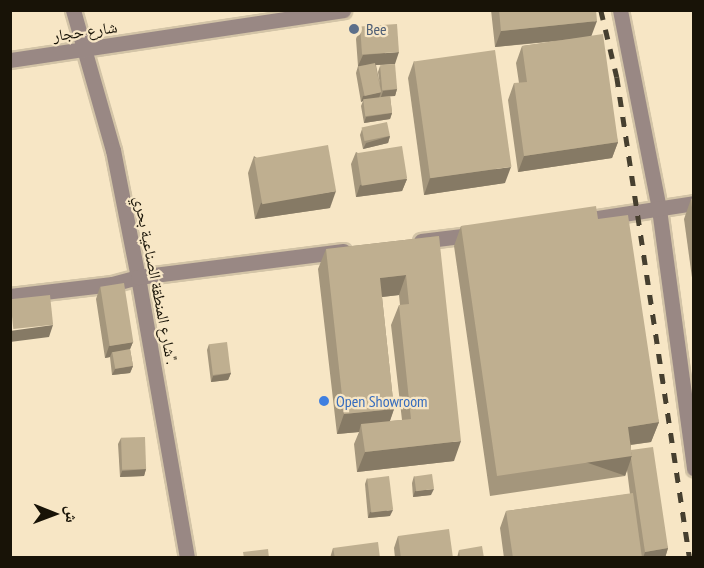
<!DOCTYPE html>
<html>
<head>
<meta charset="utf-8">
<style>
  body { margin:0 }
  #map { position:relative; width:704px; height:568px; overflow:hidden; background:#f7e6c5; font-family:"PT Sans Narrow","Noto Naskh Arabic",sans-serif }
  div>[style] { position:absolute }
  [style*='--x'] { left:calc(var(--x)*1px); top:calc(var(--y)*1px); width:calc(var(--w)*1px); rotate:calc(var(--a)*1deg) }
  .roads { filter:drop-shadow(2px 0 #d3c4a7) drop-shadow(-2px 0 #d3c4a7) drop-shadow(0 2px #d3c4a7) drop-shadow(0 -2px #d3c4a7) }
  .minor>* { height:15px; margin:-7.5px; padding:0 7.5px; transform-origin:7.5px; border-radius:7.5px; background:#998884 }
  .rail>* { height:4.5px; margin-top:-2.25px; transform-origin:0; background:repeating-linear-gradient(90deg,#463f2f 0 10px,transparent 0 20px) }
  .wall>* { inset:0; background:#a4967c }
  .shaded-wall>* { inset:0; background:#867a65; transform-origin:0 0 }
  .building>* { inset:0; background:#bfaf90; transform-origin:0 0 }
  .dots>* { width:16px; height:16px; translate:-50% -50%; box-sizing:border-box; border:3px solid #f7e6c5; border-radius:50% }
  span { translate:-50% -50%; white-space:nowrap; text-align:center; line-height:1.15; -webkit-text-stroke:4.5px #f7e6c5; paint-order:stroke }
  .service-label { font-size:16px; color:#4e5e75 }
  .left { translate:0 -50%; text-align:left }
  .street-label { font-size:16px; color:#181307 }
  .shop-label { font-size:16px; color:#366cbe }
  .frame { position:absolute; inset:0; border:12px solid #181307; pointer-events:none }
  .north { position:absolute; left:24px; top:484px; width:60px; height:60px; -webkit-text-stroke:4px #f7e6c5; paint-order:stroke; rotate:91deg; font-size:16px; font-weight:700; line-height:24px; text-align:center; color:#181307 }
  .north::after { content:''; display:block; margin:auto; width:21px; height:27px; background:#181307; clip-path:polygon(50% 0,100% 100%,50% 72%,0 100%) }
</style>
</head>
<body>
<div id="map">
  <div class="roads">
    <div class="minor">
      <div style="--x:73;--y:10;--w:146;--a:74.1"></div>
      <div style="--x:113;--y:150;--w:129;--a:78.9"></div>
      <div style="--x:138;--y:277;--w:285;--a:80.1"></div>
      <div style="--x:620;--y:10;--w:203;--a:78.9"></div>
      <div style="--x:659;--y:209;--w:262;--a:82.3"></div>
      <div style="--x:10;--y:60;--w:337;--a:-8.5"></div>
      <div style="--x:578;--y:221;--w:117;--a:-8.8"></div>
      <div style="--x:421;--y:241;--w:56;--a:-7.1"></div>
      <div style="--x:10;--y:296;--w:103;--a:-6.7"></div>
      <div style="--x:112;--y:284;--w:27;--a:-15"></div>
      <div style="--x:138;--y:277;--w:207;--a:-7.2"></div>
    </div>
  </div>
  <div class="rail">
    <div style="--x:601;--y:10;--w:69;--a:76.6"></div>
    <div style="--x:617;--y:77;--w:487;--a:81.4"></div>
  </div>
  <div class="wall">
    <div style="clip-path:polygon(491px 10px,596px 10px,591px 36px,618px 142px,612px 158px,518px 172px,508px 100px,514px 83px,519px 83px,516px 63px,522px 46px,559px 41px,495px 47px)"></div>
    <div style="clip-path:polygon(360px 27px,395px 64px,376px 65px,380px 85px,378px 72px,380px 66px,397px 89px,395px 96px,390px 96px,392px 113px,390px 119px,364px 123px,361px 106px,363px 101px,361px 102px,356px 73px,358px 66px,356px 39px)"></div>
    <div style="clip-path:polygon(414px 61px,505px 183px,424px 195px,408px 78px)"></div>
    <div style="clip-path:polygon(362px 129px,390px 136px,388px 143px,363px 149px,360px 135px)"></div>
    <div style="clip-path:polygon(356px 152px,407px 179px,402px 191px,356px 197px,351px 164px)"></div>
    <div style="clip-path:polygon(254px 156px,330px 208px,255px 219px,248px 173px)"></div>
    <div style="clip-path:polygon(693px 198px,693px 285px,684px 219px,691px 199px)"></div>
    <div style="clip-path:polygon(598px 219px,659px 422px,651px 442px,631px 445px,631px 450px,668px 548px,665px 558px,504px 558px,500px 528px,506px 511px,630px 494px,627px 470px,625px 476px,490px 496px,454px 246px,461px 226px)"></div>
    <div style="clip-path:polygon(evenodd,439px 236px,454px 461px,357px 472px,354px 444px,359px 432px,337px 434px,318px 269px,326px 249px,439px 236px,399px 295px,400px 305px,399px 305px,391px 325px,402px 420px,390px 421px,394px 409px,382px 297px,399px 295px)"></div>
    <div style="clip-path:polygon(100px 287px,133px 342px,130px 349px,133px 366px,130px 373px,112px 375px,110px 357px,105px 358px,96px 299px)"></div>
    <div style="clip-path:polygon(209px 344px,231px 373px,228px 380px,211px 382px,207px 350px)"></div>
    <div style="clip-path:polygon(121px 438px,146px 469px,144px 476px,120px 477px,118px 444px)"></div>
    <div style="clip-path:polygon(414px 476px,431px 495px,413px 497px,412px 483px)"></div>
    <div style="clip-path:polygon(367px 478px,390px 516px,368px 518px,365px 484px)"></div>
    <div style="clip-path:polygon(398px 536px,453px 558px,395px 558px,394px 548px)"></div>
    <div style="clip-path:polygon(333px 548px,380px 558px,330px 558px)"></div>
    <div style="clip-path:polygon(459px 550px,484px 558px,457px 558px)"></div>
  </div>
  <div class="shaded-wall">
    <div style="clip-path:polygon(597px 21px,591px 37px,495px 47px,501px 31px)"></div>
    <div style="clip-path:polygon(399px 52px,395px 64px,358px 66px,363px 55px)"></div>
    <div style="clip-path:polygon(397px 89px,395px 96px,381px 97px,383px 91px)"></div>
    <div style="clip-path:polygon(381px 92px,379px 98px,363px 100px,363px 101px,361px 102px,363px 96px)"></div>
    <div style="clip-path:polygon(392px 113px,390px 119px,364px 123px,366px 117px)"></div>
    <div style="clip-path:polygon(390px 136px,388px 143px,363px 149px,366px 143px)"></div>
    <div style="clip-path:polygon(618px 142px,612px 158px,518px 172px,524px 156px)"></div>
    <div style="clip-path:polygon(511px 167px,505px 183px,424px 195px,430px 178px)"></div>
    <div style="clip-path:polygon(407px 179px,402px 191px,356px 197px,360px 185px)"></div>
    <div style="clip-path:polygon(336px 191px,330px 208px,255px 219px,261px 203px)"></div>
    <div style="clip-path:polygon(406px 275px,399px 295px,373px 298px,380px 278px)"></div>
    <div style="clip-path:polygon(53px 325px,49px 337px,10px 342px,10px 331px)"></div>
    <div style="clip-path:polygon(133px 342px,128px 354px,112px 352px,110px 357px,105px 358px,109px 346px)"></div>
    <div style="clip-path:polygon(133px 366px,130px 373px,112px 375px,115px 369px)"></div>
    <div style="clip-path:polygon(231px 373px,228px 380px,211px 382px,213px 376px)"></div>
    <div style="clip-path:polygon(394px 409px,387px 429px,361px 424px,359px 432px,337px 434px,344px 414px)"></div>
    <div style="clip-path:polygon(659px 422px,651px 442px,621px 446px,628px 427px)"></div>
    <div style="clip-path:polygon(461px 441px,454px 461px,357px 472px,365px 452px)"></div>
    <div style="left:632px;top:456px;width:21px;height:136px;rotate:109deg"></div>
    <div style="clip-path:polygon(146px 469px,144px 476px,120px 477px,122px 471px)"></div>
    <div style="clip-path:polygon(434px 489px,431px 495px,413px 497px,415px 491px)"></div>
    <div style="clip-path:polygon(393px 510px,390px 516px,368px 518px,370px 512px)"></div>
    <div style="clip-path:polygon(668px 548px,665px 558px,643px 558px,645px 552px)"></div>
  </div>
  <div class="building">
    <div style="clip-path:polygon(499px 10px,596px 10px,597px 21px,501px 31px)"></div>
    <div style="left:397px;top:24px;width:28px;height:37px;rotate:86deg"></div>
    <div style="clip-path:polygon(603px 34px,618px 142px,524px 156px,514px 83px,527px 82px,522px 46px)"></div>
    <div style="left:495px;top:50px;width:118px;height:82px;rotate:82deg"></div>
    <div style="left:375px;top:63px;width:30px;height:17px;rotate:78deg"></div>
    <div style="left:395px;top:64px;width:25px;height:15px;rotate:85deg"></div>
    <div style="left:390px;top:96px;width:17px;height:27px;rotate:83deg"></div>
    <div style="left:387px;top:122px;width:14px;height:26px;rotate:78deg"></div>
    <div style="left:328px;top:145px;width:47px;height:75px;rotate:80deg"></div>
    <div style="left:402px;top:146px;width:33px;height:46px;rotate:81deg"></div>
    <div style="clip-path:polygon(693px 198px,693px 216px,691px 199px)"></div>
    <div style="clip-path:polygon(596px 206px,598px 219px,628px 215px,659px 422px,628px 427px,632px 456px,497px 476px,461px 226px)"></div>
    <div style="clip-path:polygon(439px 236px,461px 441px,365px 452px,361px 424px,411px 419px,399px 305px,409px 304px,406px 275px,380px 278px,394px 409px,344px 414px,326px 249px)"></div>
    <div style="left:124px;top:283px;width:60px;height:24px;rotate:81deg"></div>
    <div style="left:50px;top:295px;width:30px;height:40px;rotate:84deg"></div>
    <div style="left:227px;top:342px;width:31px;height:18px;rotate:83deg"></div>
    <div style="left:130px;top:349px;width:17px;height:18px;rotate:80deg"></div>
    <div style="left:145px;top:437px;width:32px;height:24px;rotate:88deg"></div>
    <div style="clip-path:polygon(653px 447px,668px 548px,645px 552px,631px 458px,632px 456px,631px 450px)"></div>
    <div style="left:432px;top:474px;width:15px;height:18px;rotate:82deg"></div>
    <div style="left:389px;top:476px;width:34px;height:22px;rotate:83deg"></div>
    <div style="clip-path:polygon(633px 493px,642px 558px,513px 558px,506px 511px)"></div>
    <div style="clip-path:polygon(449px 529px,453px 558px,401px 558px,398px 536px)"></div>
    <div style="clip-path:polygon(378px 542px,380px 558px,335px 558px,333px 548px)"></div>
    <div style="clip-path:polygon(482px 546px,484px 558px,460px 558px,459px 550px)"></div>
    <div style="clip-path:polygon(268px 549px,269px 558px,244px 558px,243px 552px)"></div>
  </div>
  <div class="dots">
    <div style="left:354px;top:29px;background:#5c6f8a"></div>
    <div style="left:324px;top:401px;background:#3f7fe0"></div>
  </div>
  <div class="service-label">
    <span class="left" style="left:366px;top:29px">Bee</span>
  </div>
  <div class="street-label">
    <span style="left:85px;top:31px;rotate:-8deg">شارع حجار</span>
    <span style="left:156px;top:279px;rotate:79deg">شارع المنطقة الصناعية بحري".</span>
  </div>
  <div class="shop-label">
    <span class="left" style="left:336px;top:401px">Open Showroom</span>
  </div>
  <div class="frame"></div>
  <div class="north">ش</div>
</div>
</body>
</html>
